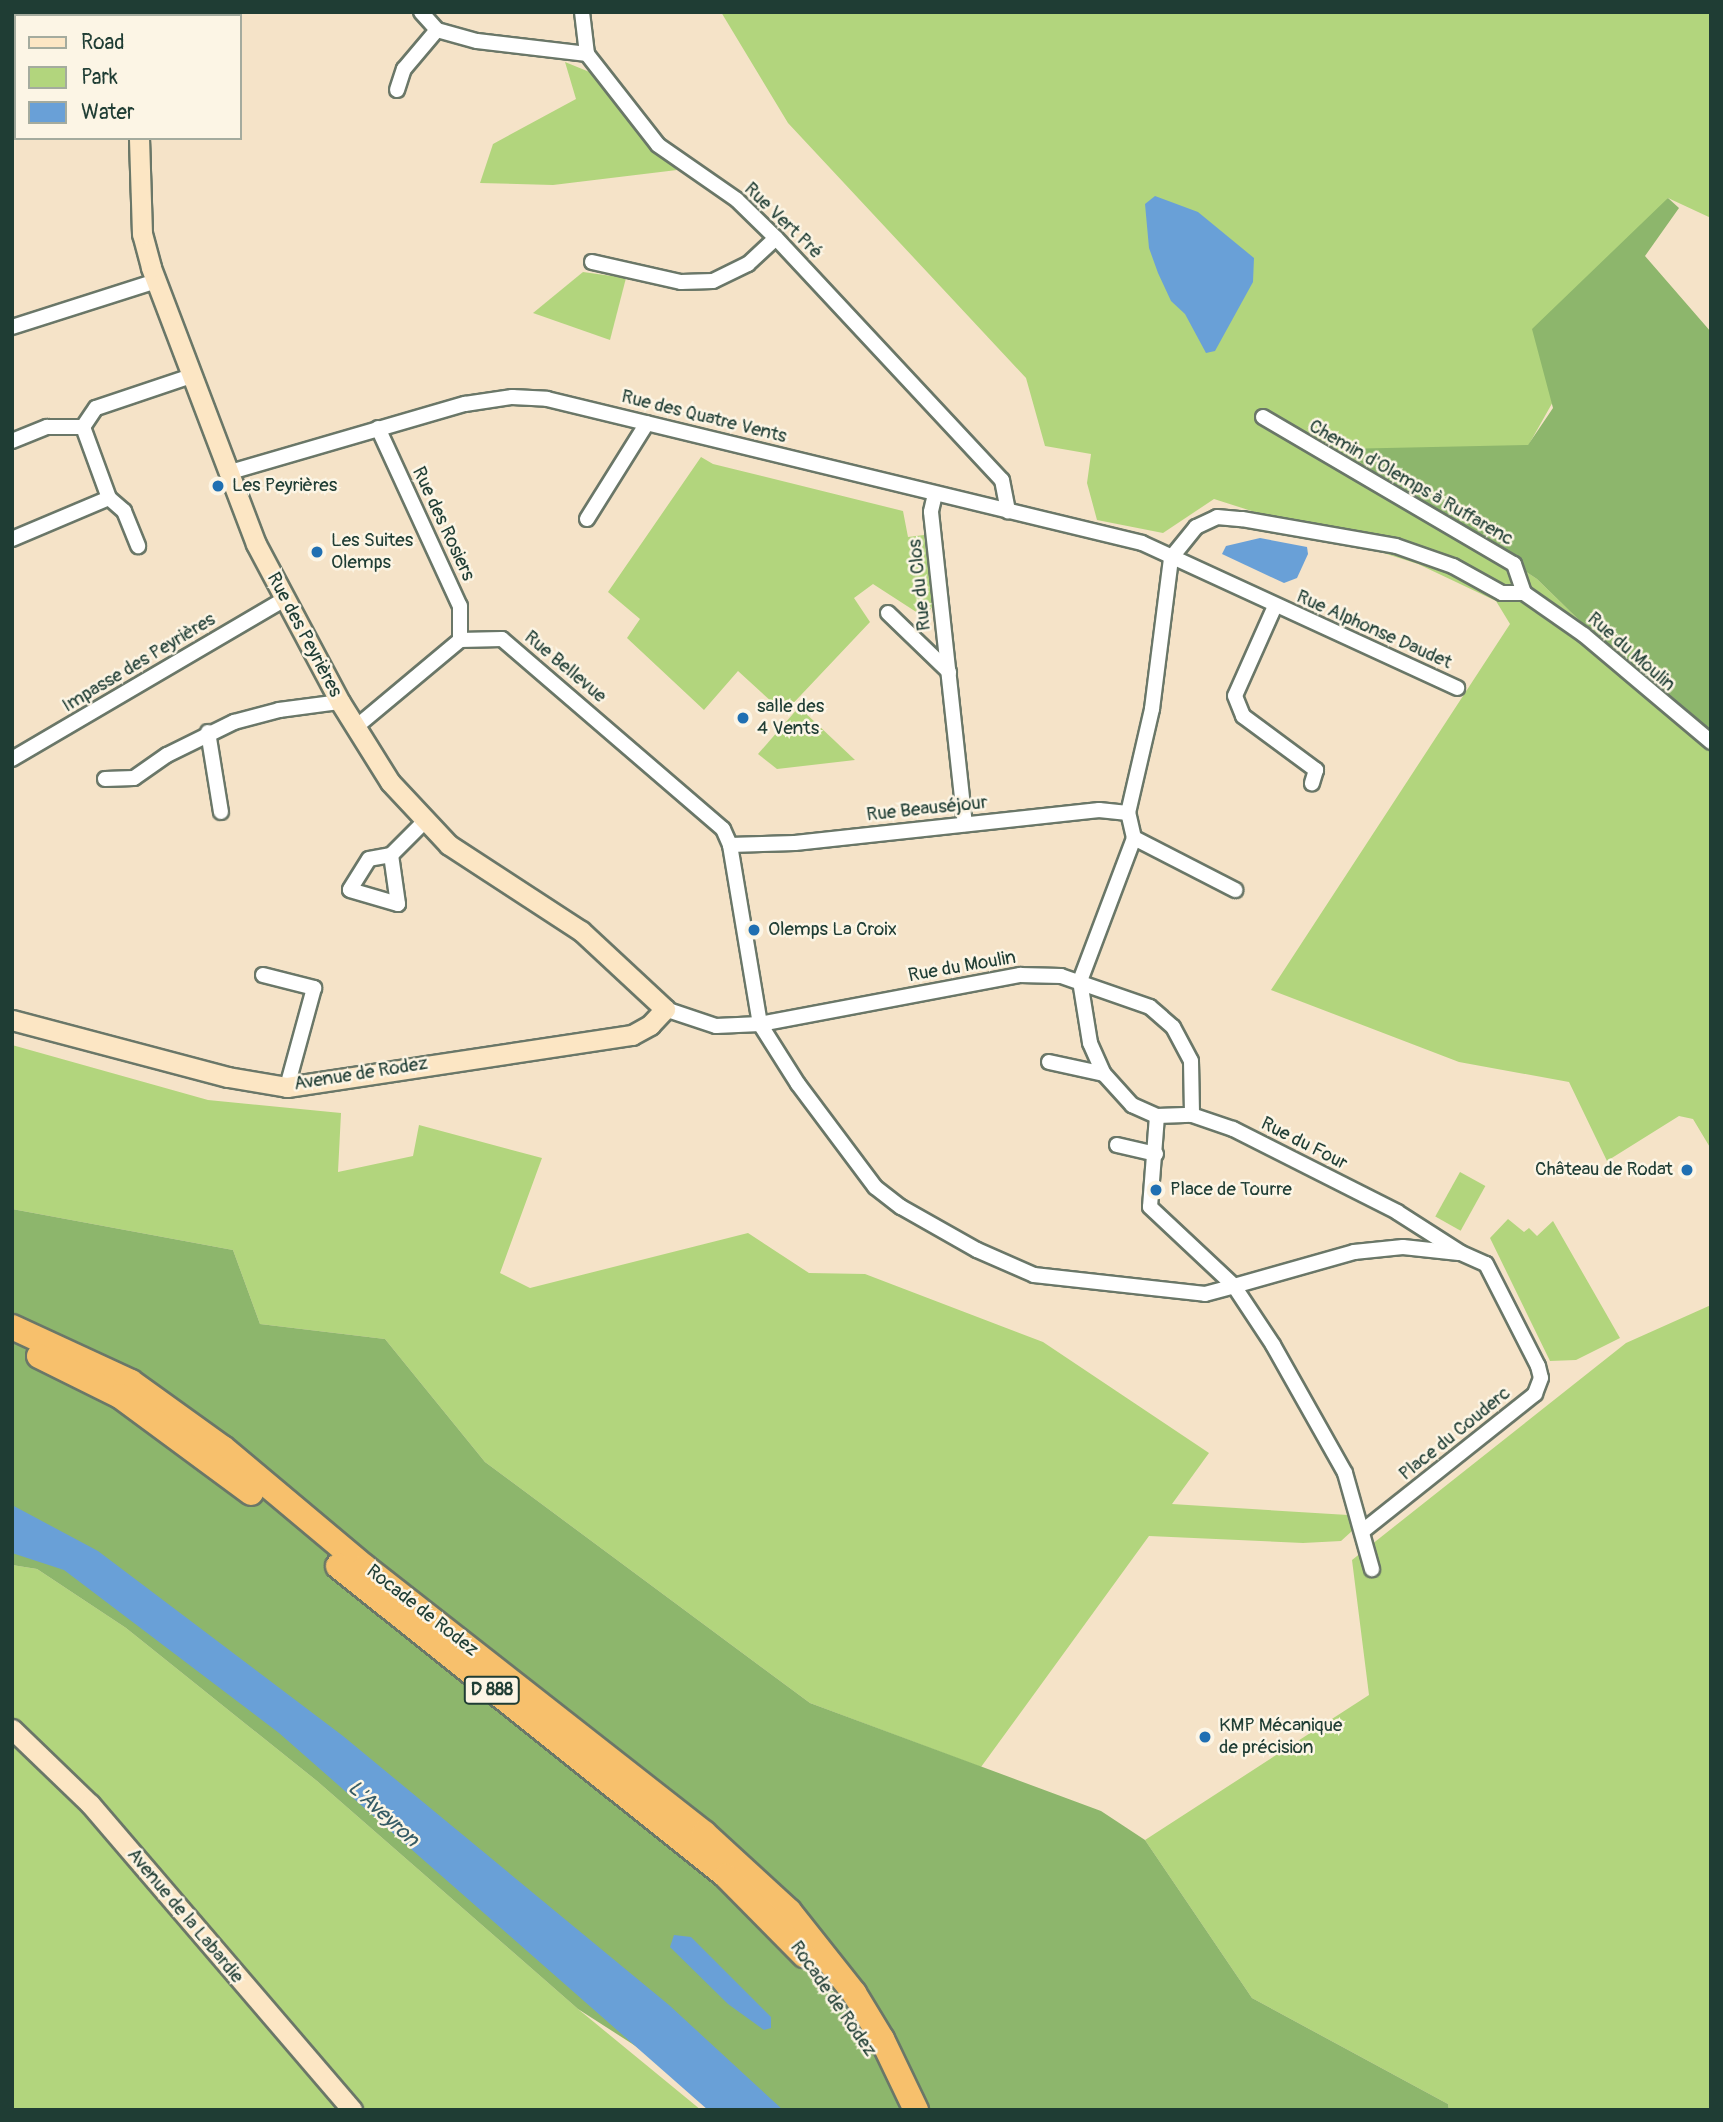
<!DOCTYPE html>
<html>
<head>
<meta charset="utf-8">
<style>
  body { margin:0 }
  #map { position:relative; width:1723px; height:2122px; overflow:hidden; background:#f5e3c8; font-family:Pangolin,sans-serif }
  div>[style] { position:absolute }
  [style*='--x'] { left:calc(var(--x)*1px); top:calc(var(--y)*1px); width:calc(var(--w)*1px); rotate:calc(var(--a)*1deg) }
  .green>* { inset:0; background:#b2d57d; transform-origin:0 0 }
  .forest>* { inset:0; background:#8db66c }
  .water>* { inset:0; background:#69a0d7 }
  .roads { filter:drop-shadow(2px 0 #6a7768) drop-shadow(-2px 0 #6a7768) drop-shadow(0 2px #6a7768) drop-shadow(0 -2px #6a7768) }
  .street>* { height:14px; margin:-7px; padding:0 7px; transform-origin:7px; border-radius:7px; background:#fff }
  .secondary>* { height:19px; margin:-9.5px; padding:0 9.5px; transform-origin:9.5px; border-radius:9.5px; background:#fce6c4 }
  .highway>* { height:24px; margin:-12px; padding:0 12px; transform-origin:12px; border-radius:12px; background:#f7c06c }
  .dots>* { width:19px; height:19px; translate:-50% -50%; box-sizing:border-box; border:4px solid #fcf5e5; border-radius:50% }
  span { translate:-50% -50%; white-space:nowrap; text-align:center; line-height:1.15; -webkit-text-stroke:5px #fcf5e5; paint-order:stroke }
  .shield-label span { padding:2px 5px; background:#fcf5e5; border:2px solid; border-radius:5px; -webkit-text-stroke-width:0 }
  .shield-label { font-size:18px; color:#1f3d34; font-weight:700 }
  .street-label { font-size:19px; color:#1f3d34 }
  .poi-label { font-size:19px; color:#1f3d34 }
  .left { translate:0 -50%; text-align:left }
  .right { translate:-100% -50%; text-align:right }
  .water-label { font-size:21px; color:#355b65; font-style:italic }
  .frame { position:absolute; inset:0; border:14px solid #1f3d34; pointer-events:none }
  .legend { position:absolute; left:14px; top:14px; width:228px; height:126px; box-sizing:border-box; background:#fcf5e5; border:2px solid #a4ab9e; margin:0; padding:9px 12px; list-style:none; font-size:21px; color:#1f3d34 }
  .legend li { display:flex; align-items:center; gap:14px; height:35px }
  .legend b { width:35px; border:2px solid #a4ab9e }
</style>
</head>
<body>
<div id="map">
  <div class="green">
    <div style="clip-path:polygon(721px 12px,1711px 12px,1711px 218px,1668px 198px,1528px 446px,1342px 450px,1537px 579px,1711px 749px,1711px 1149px,1693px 1119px,1679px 1116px,1607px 1161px,1569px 1082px,1459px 1062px,1271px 990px,1510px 624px,1496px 601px,1418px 564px,1214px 499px,1163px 533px,1097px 520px,1087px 483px,1091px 454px,1045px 446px,1026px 378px,788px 123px)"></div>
    <div style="clip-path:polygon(565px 62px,592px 73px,647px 143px,677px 170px,553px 185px,480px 183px,493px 144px,576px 99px)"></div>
    <div style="clip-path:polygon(583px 272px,626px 278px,610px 340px,533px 313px)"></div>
    <div style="clip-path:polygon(701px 457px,713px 464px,903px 511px,908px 537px,924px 535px,933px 606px,924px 617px,873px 584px,854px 598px,870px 622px,784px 713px,738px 671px,704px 710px,627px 638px,640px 619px,608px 592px)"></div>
    <div style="clip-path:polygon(799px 707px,855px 760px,777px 769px,758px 754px)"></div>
    <div style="clip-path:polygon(12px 1045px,208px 1100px,341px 1113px,338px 1172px,413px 1156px,419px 1125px,542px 1158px,500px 1273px,530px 1288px,748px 1233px,809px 1273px,865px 1274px,1043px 1342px,1209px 1453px,1172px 1504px,1348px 1515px,1352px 1531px,1341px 1541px,1303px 1543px,1149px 1536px,981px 1767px,810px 1703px,485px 1462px,385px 1339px,260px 1324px,233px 1250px,12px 1209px)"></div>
    <div style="left:1460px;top:1172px;width:29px;height:51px;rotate:29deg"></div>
    <div style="clip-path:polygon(1508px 1219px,1524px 1232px,1529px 1228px,1537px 1236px,1553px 1221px,1620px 1338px,1576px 1360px,1550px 1361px,1490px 1238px)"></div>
    <div style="clip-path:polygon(1711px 1305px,1711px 2110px,1449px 2110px,1448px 2104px,1252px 1998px,1145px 1840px,1369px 1695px,1352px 1560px,1626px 1343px)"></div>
    <div style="clip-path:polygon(12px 1565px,37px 1569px,126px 1628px,317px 1781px,578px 2009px,701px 2110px,12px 2110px)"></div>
  </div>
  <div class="forest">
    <div style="clip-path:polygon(1668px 198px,1679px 208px,1645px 256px,1711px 332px,1711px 749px,1537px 579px,1340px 449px,1528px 445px,1553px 408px,1532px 329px)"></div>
    <div style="clip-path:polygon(12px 1209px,233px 1250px,260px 1324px,385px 1339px,485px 1462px,810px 1703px,1101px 1811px,1145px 1840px,1252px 1998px,1448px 2104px,1449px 2110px,735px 2110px,578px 2009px,317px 1781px,126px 1628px,37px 1569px,12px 1565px)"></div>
  </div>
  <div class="water">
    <div style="clip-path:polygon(1155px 196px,1198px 212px,1254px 258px,1253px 282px,1215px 351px,1206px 353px,1185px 314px,1171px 301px,1158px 273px,1149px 248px,1145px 204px)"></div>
    <div style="clip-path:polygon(1260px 538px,1307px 547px,1308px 554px,1297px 578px,1284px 583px,1222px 554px,1226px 546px)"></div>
    <div style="clip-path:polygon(12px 1505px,98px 1551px,343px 1736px,669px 2005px,783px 2110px,708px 2110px,279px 1733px,64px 1570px,12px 1553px)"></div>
    <div style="clip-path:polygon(674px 1935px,691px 1937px,771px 2017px,771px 2028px,764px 2030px,728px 2004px,670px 1947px)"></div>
  </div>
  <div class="roads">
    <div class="street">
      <div style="--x:60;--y:12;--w:4;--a:76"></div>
      <div style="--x:421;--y:12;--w:24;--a:48"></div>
      <div style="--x:437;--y:30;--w:41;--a:15.4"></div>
      <div style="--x:477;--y:41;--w:111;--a:6.7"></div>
      <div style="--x:587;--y:54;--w:115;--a:52"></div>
      <div style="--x:658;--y:145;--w:96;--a:34.8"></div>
      <div style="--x:737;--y:200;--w:54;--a:44.3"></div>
      <div style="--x:776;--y:238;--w:331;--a:47"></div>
      <div style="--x:1002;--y:480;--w:32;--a:79"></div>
      <div style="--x:582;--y:12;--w:42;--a:83.2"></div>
      <div style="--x:397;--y:90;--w:22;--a:-72"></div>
      <div style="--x:404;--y:69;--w:51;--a:-49.8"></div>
      <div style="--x:592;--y:262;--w:91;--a:12.7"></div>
      <div style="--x:681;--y:282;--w:32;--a:-2"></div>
      <div style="--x:713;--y:281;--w:39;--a:-26"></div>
      <div style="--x:748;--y:264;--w:38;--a:-43"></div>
      <div style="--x:12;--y:327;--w:151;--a:-17.7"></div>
      <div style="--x:1263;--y:417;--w:291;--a:30.4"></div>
      <div style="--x:1514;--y:564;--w:31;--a:71"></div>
      <div style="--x:378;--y:428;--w:196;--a:65.3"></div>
      <div style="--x:460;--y:606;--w:34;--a:90"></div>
      <div style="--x:12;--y:441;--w:38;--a:-22"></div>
      <div style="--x:47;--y:427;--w:36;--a:0"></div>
      <div style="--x:83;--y:427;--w:23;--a:-56"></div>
      <div style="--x:96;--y:408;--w:100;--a:-18.6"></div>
      <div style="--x:227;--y:473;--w:248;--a:-16.2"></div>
      <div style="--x:465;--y:404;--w:48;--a:-8.5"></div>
      <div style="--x:512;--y:397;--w:35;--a:3"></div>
      <div style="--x:547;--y:399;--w:612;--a:13.6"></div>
      <div style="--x:1142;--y:543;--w:347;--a:24.7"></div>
      <div style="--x:935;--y:494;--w:18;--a:103"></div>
      <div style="--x:931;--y:512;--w:314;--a:83.8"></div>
      <div style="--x:109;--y:498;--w:20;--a:41"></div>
      <div style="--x:124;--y:511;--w:38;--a:68"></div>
      <div style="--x:587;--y:519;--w:113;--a:-58"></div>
      <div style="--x:12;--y:539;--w:105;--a:-22.9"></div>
      <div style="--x:109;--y:498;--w:76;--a:-110.1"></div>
      <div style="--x:1524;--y:593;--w:73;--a:35"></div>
      <div style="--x:1584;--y:635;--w:166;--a:40.1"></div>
      <div style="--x:1275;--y:606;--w:98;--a:114"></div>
      <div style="--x:1235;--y:696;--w:22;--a:68"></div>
      <div style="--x:1243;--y:716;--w:91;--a:36.5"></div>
      <div style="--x:1316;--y:770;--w:14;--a:107"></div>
      <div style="--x:888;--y:613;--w:85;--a:44"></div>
      <div style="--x:356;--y:727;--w:136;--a:-39.9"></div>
      <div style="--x:460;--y:640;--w:42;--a:-1.4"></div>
      <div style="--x:502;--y:639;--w:291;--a:40.7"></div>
      <div style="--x:723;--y:829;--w:17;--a:66"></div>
      <div style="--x:730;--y:845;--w:181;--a:80.5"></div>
      <div style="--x:760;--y:1024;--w:71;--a:57.7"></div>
      <div style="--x:798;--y:1084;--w:129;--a:53.2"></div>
      <div style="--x:875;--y:1187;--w:33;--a:38"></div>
      <div style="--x:901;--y:1207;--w:87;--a:29.5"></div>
      <div style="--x:977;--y:1250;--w:62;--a:23.7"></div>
      <div style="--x:1034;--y:1275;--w:172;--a:6.3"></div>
      <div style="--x:1205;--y:1294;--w:30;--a:-15"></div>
      <div style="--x:1234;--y:1286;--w:71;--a:56.5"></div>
      <div style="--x:1273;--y:1345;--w:147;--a:60.6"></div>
      <div style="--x:1345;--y:1473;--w:100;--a:74.3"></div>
      <div style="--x:208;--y:732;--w:81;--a:80.8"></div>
      <div style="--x:12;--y:759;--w:316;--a:-30.4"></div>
      <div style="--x:105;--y:779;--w:29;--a:-2"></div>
      <div style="--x:134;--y:778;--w:40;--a:-34.9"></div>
      <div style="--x:167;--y:755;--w:75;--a:-26.2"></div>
      <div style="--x:234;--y:722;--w:47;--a:-14.9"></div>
      <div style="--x:279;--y:710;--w:62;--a:-7.5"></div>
      <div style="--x:1134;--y:838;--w:114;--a:27.2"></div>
      <div style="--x:730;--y:845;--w:65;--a:-1.8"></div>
      <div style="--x:795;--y:843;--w:306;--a:-6.2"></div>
      <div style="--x:1099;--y:810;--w:29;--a:6"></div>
      <div style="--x:391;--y:855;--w:22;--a:170"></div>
      <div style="--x:369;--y:859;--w:36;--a:122"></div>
      <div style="--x:350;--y:890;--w:50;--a:16.3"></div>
      <div style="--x:398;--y:904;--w:49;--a:-98.1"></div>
      <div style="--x:391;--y:855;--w:47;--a:-45"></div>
      <div style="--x:263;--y:975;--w:53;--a:14.3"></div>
      <div style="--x:314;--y:988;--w:103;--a:105.3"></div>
      <div style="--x:1080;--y:981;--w:63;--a:80.8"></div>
      <div style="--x:1090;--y:1043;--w:34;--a:66"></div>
      <div style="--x:1104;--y:1074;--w:42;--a:47.9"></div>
      <div style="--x:1132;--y:1105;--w:27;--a:24"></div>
      <div style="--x:1157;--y:1116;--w:35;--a:-2"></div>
      <div style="--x:1192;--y:1115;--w:43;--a:18.9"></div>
      <div style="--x:1233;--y:1129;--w:184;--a:26.8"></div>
      <div style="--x:1397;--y:1212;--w:76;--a:32.6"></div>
      <div style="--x:1461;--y:1253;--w:27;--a:24"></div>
      <div style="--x:1486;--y:1264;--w:114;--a:63"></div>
      <div style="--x:1538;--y:1366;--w:12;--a:76"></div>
      <div style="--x:1541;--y:1378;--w:17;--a:111"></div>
      <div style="--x:1535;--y:1394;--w:220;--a:141.5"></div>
      <div style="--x:1080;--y:981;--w:153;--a:-69.3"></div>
      <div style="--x:1134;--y:838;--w:26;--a:-103"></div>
      <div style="--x:1128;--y:813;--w:107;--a:-77"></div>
      <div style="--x:1152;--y:709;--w:152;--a:-82.8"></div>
      <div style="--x:1171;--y:558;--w:40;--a:-51"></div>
      <div style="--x:1196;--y:527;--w:23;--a:-25"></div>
      <div style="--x:1217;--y:517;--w:25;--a:5"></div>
      <div style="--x:1242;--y:519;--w:156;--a:9.9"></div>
      <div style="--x:1396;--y:546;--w:60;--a:19.3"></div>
      <div style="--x:1453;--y:566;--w:56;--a:28.9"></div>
      <div style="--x:1502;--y:593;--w:22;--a:0"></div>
      <div style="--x:665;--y:1009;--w:54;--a:18.4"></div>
      <div style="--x:716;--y:1026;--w:44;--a:-2.6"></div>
      <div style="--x:760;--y:1024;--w:265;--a:-10.7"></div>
      <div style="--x:1020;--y:975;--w:41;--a:1.4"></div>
      <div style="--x:1061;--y:976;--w:94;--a:19.2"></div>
      <div style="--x:1150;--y:1007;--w:30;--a:41"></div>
      <div style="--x:1173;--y:1027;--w:38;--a:62"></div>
      <div style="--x:1191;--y:1061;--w:54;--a:88.9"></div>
      <div style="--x:1049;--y:1062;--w:56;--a:12.3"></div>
      <div style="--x:1157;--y:1116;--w:91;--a:94.4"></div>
      <div style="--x:1150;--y:1207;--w:115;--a:43.2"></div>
      <div style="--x:1234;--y:1286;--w:125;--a:-15.8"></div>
      <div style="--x:1354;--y:1252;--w:49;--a:-5.8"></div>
      <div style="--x:1403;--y:1247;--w:56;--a:6.1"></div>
      <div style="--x:1117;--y:1145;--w:40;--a:13"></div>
    </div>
    <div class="secondary">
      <div style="--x:138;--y:12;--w:4;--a:90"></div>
      <div style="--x:12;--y:1020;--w:223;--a:14.8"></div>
      <div style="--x:228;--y:1077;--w:60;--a:9.6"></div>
      <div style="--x:287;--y:1087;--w:349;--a:-8.6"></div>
      <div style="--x:632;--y:1035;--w:21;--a:-29"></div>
      <div style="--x:650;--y:1025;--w:22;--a:-47"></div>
      <div style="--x:665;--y:1009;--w:115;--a:-137.1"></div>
      <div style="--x:581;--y:931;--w:158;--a:-146.9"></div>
      <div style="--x:449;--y:845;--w:86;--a:-133.1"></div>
      <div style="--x:390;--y:782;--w:94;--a:-122"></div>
      <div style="--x:340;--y:702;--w:179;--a:-118"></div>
      <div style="--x:256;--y:544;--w:296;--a:-110.8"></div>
      <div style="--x:151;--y:267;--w:34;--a:-105"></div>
      <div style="--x:142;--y:234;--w:96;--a:-91.8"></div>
      <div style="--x:12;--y:1729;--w:108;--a:43.9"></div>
      <div style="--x:90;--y:1804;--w:403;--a:49.4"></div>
    </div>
    <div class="highway">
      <div style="--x:12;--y:1327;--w:131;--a:24.8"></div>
      <div style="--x:131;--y:1382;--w:113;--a:35.7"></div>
      <div style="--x:223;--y:1448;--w:185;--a:40"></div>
      <div style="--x:365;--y:1567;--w:431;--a:38.1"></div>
      <div style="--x:704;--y:1833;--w:115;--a:42.5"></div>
      <div style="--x:789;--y:1911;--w:105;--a:51.6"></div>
      <div style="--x:854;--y:1993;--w:54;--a:58.7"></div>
      <div style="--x:882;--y:2039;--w:79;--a:64.4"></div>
      <div style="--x:39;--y:1356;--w:90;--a:26.3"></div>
      <div style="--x:120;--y:1396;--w:163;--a:36.5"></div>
      <div style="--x:338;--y:1566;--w:497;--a:38.6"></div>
      <div style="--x:726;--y:1876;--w:111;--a:45.4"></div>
    </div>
  </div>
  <div class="dots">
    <div style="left:218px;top:486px;background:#1f6fb2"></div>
    <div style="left:317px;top:552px;background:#1f6fb2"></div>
    <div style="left:743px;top:718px;background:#1f6fb2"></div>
    <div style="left:754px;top:930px;background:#1f6fb2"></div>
    <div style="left:1687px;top:1170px;background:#1f6fb2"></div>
    <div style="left:1156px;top:1190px;background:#1f6fb2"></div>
    <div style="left:1205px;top:1737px;background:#1f6fb2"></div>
  </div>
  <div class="shield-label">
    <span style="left:492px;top:1690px">D 888</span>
  </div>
  <div class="street-label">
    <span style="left:783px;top:221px;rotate:44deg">Rue Vert Pré</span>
    <span style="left:704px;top:417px;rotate:14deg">Rue des Quatre Vents</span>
    <span style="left:1411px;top:483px;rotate:30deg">Chemin d'Olemps à Ruffarenc</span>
    <span style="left:443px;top:524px;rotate:65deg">Rue des Rosiers</span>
    <span style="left:920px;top:585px;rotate:-96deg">Rue du Clos</span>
    <span style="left:1374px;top:630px;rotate:24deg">Rue Alphonse Daudet</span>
    <span style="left:304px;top:635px;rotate:62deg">Rue des Peyrières</span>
    <span style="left:1631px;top:652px;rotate:41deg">Rue du Moulin</span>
    <span style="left:139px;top:663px;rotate:-31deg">Impasse des Peyrières</span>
    <span style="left:565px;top:667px;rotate:40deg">Rue Bellevue</span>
    <span style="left:927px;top:809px;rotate:-6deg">Rue Beauséjour</span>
    <span style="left:962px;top:967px;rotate:-10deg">Rue du Moulin</span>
    <span style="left:361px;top:1074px;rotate:-9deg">Avenue de Rodez</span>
    <span style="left:1304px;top:1144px;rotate:27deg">Rue du Four</span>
    <span style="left:1455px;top:1434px;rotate:-39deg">Place du Couderc</span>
    <span style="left:422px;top:1611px;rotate:38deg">Rocade de Rodez</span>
    <span style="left:185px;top:1916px;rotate:50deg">Avenue de la Labardie</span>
    <span style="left:833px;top:1999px;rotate:55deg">Rocade de Rodez</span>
  </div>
  <div class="poi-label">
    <span class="left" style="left:232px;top:486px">Les Peyrières</span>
    <span class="left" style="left:331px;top:552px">Les Suites<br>Olemps</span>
    <span class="left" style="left:757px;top:718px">salle des<br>4 Vents</span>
    <span class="left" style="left:768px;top:930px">Olemps La Croix</span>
    <span class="right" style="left:1673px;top:1170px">Château de Rodat</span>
    <span class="left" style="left:1170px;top:1190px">Place de Tourre</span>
    <span class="left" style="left:1219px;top:1737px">KMP Mécanique<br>de précision</span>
  </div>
  <div class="water-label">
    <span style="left:383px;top:1814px;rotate:42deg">L'Aveyron</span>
  </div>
  <div class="frame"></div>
  <ul class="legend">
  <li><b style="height:9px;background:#fce6c4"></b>Road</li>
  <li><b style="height:19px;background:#b2d57d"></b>Park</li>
  <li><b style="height:19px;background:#69a0d7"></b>Water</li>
  </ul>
</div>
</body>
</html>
